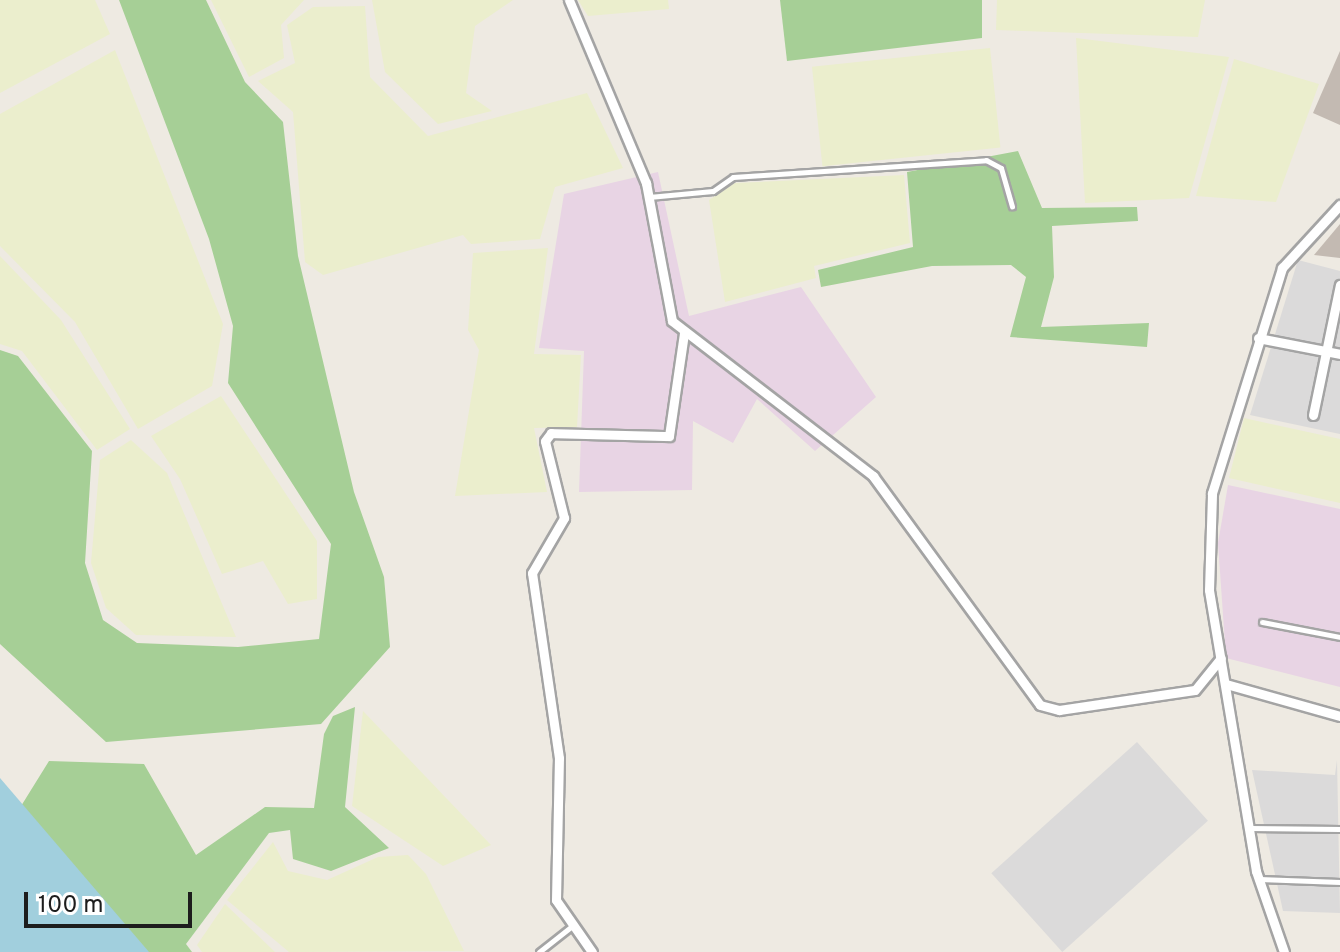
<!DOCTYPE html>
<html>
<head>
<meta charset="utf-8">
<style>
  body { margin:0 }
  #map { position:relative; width:1340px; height:952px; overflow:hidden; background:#eeeae2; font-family:Overpass,sans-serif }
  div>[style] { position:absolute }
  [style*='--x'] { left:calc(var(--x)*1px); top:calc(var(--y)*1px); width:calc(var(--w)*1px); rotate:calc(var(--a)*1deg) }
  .residential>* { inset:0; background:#dbdada; transform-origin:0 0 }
  .industrial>* { inset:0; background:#e8d4e4 }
  .farmland>* { inset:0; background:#ebeecd; transform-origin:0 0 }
  .forest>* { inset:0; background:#a6cf96 }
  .water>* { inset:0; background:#a1cfdd }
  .building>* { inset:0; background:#c3bab2 }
  .roads { filter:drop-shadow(2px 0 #a4a4a4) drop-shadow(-2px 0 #a4a4a4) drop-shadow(0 2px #a4a4a4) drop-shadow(0 -2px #a4a4a4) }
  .service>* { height:5px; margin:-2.5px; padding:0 2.5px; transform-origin:2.5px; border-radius:2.5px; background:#fff }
  .minor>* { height:9px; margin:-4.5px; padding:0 4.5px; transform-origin:4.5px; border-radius:4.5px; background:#fff }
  span { translate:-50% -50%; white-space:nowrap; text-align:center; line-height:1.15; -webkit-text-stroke:6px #fff; paint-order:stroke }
  .scale { position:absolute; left:24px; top:892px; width:168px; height:36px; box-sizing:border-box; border:4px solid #1d1d1d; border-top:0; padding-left:10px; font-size:24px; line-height:28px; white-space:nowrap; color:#1d1d1d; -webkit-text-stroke:6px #fff; paint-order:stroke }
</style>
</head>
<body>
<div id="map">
  <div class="residential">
    <div style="clip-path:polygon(1298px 260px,1340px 271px,1340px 434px,1250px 415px)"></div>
    <div style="left:1137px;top:742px;width:106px;height:196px;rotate:48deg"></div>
    <div style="clip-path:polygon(1337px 760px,1340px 913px,1283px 911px,1252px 770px,1335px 775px)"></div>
  </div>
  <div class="industrial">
    <div style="clip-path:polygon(658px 172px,689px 316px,801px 287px,876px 397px,815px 451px,757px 399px,733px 443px,693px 421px,692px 490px,579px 492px,584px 351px,539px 348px,564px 194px)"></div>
    <div style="clip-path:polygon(1228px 485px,1340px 509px,1340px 687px,1226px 658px,1218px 543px)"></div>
  </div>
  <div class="farmland">
    <div style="clip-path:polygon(0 0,95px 0,110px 34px,0 93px)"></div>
    <div style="clip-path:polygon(211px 0,304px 0,281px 25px,284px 58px,249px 77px)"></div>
    <div style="clip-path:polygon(372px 0,513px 0,475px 26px,466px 93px,492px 111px,438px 124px,385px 72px)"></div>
    <div style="clip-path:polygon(578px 0,668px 0,669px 9px,588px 16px)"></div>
    <div style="clip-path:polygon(997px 0,1205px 0,1198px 37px,996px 30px)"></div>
    <div style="clip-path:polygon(365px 6px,370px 77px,428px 136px,587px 93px,623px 168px,555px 187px,540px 239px,471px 244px,463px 235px,323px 275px,305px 262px,293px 112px,258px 81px,295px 63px,287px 25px,313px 7px)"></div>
    <div style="clip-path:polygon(1076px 38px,1229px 57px,1189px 198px,1085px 203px)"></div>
    <div style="left:990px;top:48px;width:100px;height:179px;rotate:84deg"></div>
    <div style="clip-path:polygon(115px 50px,223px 324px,212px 386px,138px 429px,75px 322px,0 246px,0 114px)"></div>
    <div style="clip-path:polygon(1234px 59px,1319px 84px,1276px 202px,1196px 196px)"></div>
    <div style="clip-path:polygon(904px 175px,910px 243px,814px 266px,816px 278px,725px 302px,709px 200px,735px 183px)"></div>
    <div style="clip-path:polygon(548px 248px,534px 354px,581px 355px,577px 427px,534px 428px,547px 492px,455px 496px,479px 350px,468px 330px,473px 253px)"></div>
    <div style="clip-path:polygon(0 256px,61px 320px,130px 429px,97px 450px,22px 351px,0 344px)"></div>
    <div style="clip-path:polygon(221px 396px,317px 541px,317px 599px,288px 604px,263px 561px,222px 574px,180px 479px,151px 436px)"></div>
    <div style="clip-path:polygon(1244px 418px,1340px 439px,1340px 503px,1229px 478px)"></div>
    <div style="clip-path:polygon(131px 440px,167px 473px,236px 637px,136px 635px,106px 608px,91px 563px,100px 460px)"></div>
    <div style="clip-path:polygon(363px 711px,491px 845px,443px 866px,352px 806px)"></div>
    <div style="clip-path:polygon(273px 842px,288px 871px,327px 880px,378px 857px,408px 855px,426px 874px,464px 951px,289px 952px,227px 900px)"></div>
    <div style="clip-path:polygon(225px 904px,275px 952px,202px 952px,197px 945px)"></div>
  </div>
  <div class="forest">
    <div style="clip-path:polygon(119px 0,206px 0,245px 82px,283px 122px,298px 256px,354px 492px,384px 577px,390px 647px,321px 724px,106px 742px,0 644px,0 350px,18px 356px,92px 451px,85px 563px,103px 620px,137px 643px,238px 647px,319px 639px,331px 544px,228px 383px,233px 326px,209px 239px)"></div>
    <div style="clip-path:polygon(780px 0,982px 0,982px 38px,787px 61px)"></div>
    <div style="clip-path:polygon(1018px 151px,1042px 208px,1137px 207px,1138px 221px,1052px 226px,1054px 277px,1041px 327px,1149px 323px,1147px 347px,1010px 337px,1026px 277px,1011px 265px,932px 266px,821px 287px,818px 270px,913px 247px,907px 172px)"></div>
    <div style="clip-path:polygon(355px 707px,345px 807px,389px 848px,331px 871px,293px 859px,290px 830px,269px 833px,186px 944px,192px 952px,138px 952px,13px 819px,49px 761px,144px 764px,196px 855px,265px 807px,314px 808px,324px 734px,333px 716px)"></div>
  </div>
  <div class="water">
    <div style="clip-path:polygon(0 778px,149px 952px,0 952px)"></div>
  </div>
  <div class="building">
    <div style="clip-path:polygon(1340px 51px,1340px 125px,1313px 113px)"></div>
    <div style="clip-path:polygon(1340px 224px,1340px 258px,1314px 255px)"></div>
  </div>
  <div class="roads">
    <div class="service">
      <div style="--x:649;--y:197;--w:64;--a:-5.4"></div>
      <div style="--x:713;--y:191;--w:24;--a:-35"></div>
      <div style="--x:733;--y:177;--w:254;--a:-3.8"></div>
      <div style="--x:986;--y:160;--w:17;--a:28"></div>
      <div style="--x:1001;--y:168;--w:40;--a:74"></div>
      <div style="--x:1262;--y:622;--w:79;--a:10.9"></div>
      <div style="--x:1250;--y:828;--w:90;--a:0.6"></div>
      <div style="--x:1259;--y:879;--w:81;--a:2.1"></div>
      <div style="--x:539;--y:952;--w:42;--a:-38.2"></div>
    </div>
    <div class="minor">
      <div style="--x:569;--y:0;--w:199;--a:67.2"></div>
      <div style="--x:646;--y:183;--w:140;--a:79.3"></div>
      <div style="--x:672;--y:321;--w:254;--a:37.6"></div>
      <div style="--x:873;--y:476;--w:283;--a:53.9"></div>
      <div style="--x:1040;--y:705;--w:20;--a:15"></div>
      <div style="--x:1059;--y:710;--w:137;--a:-8.4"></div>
      <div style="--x:1195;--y:690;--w:41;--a:-50.9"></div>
      <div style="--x:1258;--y:338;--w:84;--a:11"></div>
      <div style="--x:1313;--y:415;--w:133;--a:-78.3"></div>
      <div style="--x:1226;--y:684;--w:118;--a:15.7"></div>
      <div style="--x:592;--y:952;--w:63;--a:-124.7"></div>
      <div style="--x:556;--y:900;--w:142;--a:-88.8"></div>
      <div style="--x:559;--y:758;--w:187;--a:-98.3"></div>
      <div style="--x:532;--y:573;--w:64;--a:-59.8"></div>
      <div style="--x:564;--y:518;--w:79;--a:-103.9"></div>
      <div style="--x:545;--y:441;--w:10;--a:-53"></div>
      <div style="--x:551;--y:433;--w:118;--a:1.5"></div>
      <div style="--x:669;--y:436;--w:104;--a:-81.7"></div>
      <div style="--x:1284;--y:952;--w:86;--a:-109.1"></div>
      <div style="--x:1256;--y:871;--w:285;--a:-99.5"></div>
      <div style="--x:1209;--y:590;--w:97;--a:-88.2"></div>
      <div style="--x:1212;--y:493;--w:236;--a:-72.7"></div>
      <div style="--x:1282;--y:268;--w:86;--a:-47.4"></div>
    </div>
  </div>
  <div class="scale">100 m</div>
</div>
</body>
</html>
